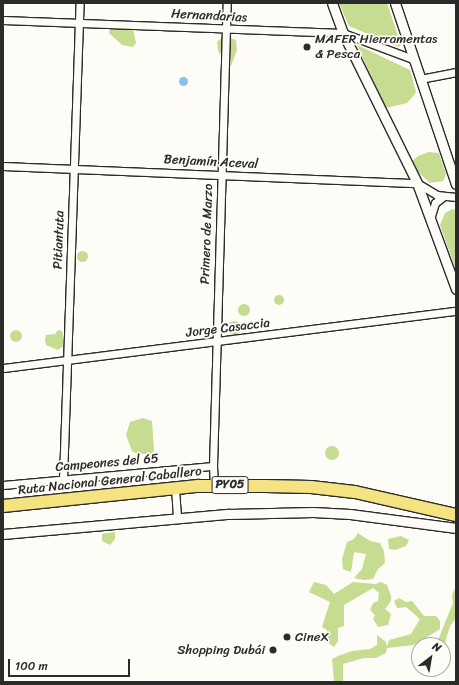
<!DOCTYPE html>
<html>
<head>
<meta charset="utf-8">
<style>
  body { margin:0 }
  #map { position:relative; width:459px; height:685px; overflow:hidden; background:#fdfcf7; font-family:Sriracha,sans-serif }
  div>[style] { position:absolute }
  [style*='--x'] { left:calc(var(--x)*1px); top:calc(var(--y)*1px); width:calc(var(--w)*1px); rotate:calc(var(--a)*1deg) }
  .green>* { inset:0; background:#c6dc91 }
  .round { border-radius:50% }
  .water>* { inset:0; background:#8ec0ea }
  .roads { filter:drop-shadow(1px 0 #2b2b2b) drop-shadow(-1px 0 #2b2b2b) drop-shadow(0 1px #2b2b2b) drop-shadow(0 -1px #2b2b2b) }
  .street>* { height:7px; margin:-3.5px; padding:0 3.5px; transform-origin:3.5px; border-radius:3.5px; background:#fdfcf7 }
  .secondary>* { height:9px; margin:-4.5px; padding:0 4.5px; transform-origin:4.5px; border-radius:4.5px; background:#fdfcf7 }
  .highway>* { height:12px; margin:-6px; padding:0 6px; transform-origin:6px; border-radius:6px; background:#f5e381 }
  .dots>* { width:11px; height:11px; translate:-50% -50%; box-sizing:border-box; border:2px solid #fdfcf7; border-radius:50% }
  span { translate:-50% -50%; white-space:nowrap; text-align:center; line-height:1.15; -webkit-text-stroke:3.5px #fdfcf7; paint-order:stroke }
  .shield-label span { padding:1px 3px; background:#fdfcf7; border:1px solid; border-radius:3px; -webkit-text-stroke-width:0 }
  .shield-label { font-size:12px; color:#2b2b2b; font-weight:700 }
  .street-label { font-size:13px; color:#2b2b2b }
  .poi-label { font-size:13px; color:#2b2b2b }
  .left { translate:0 -50%; text-align:left }
  .right { translate:-100% -50%; text-align:right }
  .frame { position:absolute; inset:0; border:4px solid #2b2b2b; pointer-events:none }
  .north { position:absolute; left:411px; top:637px; width:40px; height:40px; box-sizing:border-box; background:#fdfcf7; border:1px solid #a9a8a5; border-radius:50%; rotate:31deg; font-size:11px; font-weight:700; line-height:16px; text-align:center; color:#2b2b2b }
  .north::after { content:''; display:block; margin:auto; width:14px; height:18px; background:#2b2b2b; clip-path:polygon(50% 0,100% 100%,50% 72%,0 100%) }
  .scale { position:absolute; left:8px; top:659px; width:122px; height:18px; box-sizing:border-box; border:2px solid #2b2b2b; border-top:0; padding-left:5px; font-size:12px; line-height:14px; white-space:nowrap; color:#2b2b2b; -webkit-text-stroke:3px #fdfcf7; paint-order:stroke }
</style>
</head>
<body>
<div id="map">
  <div class="green">
    <div style="clip-path:polygon(339px 3px,387px 3px,401px 45px,399px 47px,349px 26px)"></div>
    <div style="clip-path:polygon(117px 26px,133px 29px,136px 43px,133px 47px,122px 45px,109px 33px,110px 28px)"></div>
    <div style="clip-path:polygon(224px 36px,236px 40px,237px 50px,231px 66px,225px 65px,224px 54px,219px 53px,218px 50px,217px 42px)"></div>
    <div style="clip-path:polygon(357px 45px,410px 70px,416px 92px,414px 95px,407px 103px,386px 108px)"></div>
    <div style="clip-path:polygon(429px 152px,439px 153px,446px 174px,443px 181px,430px 183px,416px 170px,412px 161px,418px 156px)"></div>
    <div style="clip-path:polygon(452px 209px,456px 210px,456px 270px,440px 225px,445px 213px)"></div>
    <div class="round" style="left:76.5px;top:250.5px;width:11px;height:11px"></div>
    <div class="round" style="left:274px;top:295px;width:10px;height:10px"></div>
    <div class="round" style="left:238px;top:304px;width:12px;height:12px"></div>
    <div class="round" style="left:227px;top:321px;width:14px;height:14px"></div>
    <div style="clip-path:polygon(58px 330px,62px 331px,64px 338px,63px 346px,58px 350px,46px 345px,45px 340px,46px 335px,55px 334px)"></div>
    <div class="round" style="left:10px;top:330px;width:12px;height:12px"></div>
    <div style="clip-path:polygon(143px 418px,152px 421px,154px 451px,151px 454px,137px 454px,132px 451px,126px 435px,130px 422px)"></div>
    <div class="round" style="left:325px;top:446px;width:14px;height:14px"></div>
    <div style="clip-path:polygon(115px 532px,115px 539px,110px 545px,102px 541px,102px 534px)"></div>
    <div style="clip-path:polygon(358px 533px,370px 541px,380px 543px,384px 551px,385px 563px,378px 569px,373px 579px,364px 580px,354px 578px,362px 569px,366px 554px,354px 552px,351px 572px,343px 569px,342px 559px,347px 542px,354px 539px)"></div>
    <div style="clip-path:polygon(401px 536px,409px 540px,406px 546px,395px 550px,389px 549px,388px 539px)"></div>
    <div style="clip-path:polygon(314px 582px,326px 585px,334px 594px,353px 582px,375px 584px,381px 582px,387px 585px,391px 596px,391px 601px,385px 609px,391px 614px,388px 625px,378px 627px,373px 619px,375px 615px,370px 610px,373px 603px,378px 601px,379px 593px,373px 588px,344px 605px,344px 626px,338px 628px,338px 641px,334px 647px,326px 641px,327px 630px,322px 627px,330px 602px,309px 592px)"></div>
    <div style="clip-path:polygon(456px 586px,456px 618px,450px 626px,443px 650px,443px 645px,436px 645px,453px 603px,452px 595px)"></div>
    <div style="clip-path:polygon(399px 598px,406px 602px,412px 601px,424px 616px,436px 616px,440px 621px,440px 629px,414px 645px,387px 648px,386px 653px,376px 658px,364px 658px,343px 664px,343px 682px,334px 682px,332px 659px,338px 656px,352px 651px,370px 649px,377px 645px,377px 635px,386px 642px,387px 647px,389px 640px,411px 634px,420px 619px,406px 607px,397px 608px,394px 601px)"></div>
  </div>
  <div class="water">
    <div class="round" style="left:178.5px;top:76.5px;width:9px;height:9px"></div>
  </div>
  <div class="roads">
    <div class="street">
      <div style="--x:3;--y:20;--w:340;--a:2.2"></div>
      <div style="--x:343;--y:33;--w:75;--a:20.4"></div>
      <div style="--x:420;--y:79;--w:37;--a:-11"></div>
      <div style="--x:3;--y:166;--w:414;--a:2.4"></div>
      <div style="--x:417;--y:183;--w:23;--a:31"></div>
      <div style="--x:437;--y:195;--w:19;--a:6"></div>
      <div style="--x:431;--y:216;--w:14;--a:-73"></div>
      <div style="--x:435;--y:203;--w:11;--a:-38"></div>
      <div style="--x:3;--y:368;--w:457;--a:-7.2"></div>
      <div style="--x:63;--y:479;--w:476;--a:-88"></div>
      <div style="--x:3;--y:485;--w:211;--a:-5.2"></div>
      <div style="--x:214;--y:485;--w:19;--a:-93"></div>
      <div style="--x:213;--y:466;--w:463;--a:-88.3"></div>
      <div style="--x:175;--y:488;--w:31;--a:86"></div>
    </div>
    <div class="secondary">
      <div style="--x:332;--y:3;--w:32;--a:70"></div>
      <div style="--x:343;--y:33;--w:167;--a:63.7"></div>
      <div style="--x:417;--y:183;--w:113;--a:69.8"></div>
      <div style="--x:395;--y:3;--w:191;--a:71.4"></div>
      <div style="--x:3;--y:534;--w:227;--a:-5.1"></div>
      <div style="--x:229;--y:514;--w:84;--a:-1.4"></div>
      <div style="--x:313;--y:512;--w:37;--a:3"></div>
      <div style="--x:350;--y:514;--w:107;--a:7.5"></div>
    </div>
    <div class="highway">
      <div style="--x:3;--y:506;--w:196;--a:-5.9"></div>
      <div style="--x:198;--y:486;--w:67;--a:0"></div>
      <div style="--x:265;--y:486;--w:46;--a:1.2"></div>
      <div style="--x:311;--y:487;--w:44;--a:6.5"></div>
      <div style="--x:355;--y:492;--w:104;--a:12.8"></div>
    </div>
  </div>
  <div class="dots">
    <div style="left:307px;top:47px;background:#2b2b2b"></div>
    <div style="left:287px;top:637px;background:#2b2b2b"></div>
    <div style="left:273px;top:650px;background:#2b2b2b"></div>
  </div>
  <div class="shield-label">
    <span style="left:230px;top:485px">PY05</span>
  </div>
  <div class="street-label">
    <span style="left:209px;top:16px;rotate:3deg">Hernandarias</span>
    <span style="left:211px;top:162px;rotate:3deg">Benjamín Aceval</span>
    <span style="left:207px;top:234px;rotate:-88deg">Primero de Marzo</span>
    <span style="left:59px;top:240px;rotate:-88deg">Pitiantuta</span>
    <span style="left:228px;top:328px;rotate:-7deg">Jorge Casaccia</span>
    <span style="left:107px;top:463px;rotate:-5deg">Campeones del 65</span>
    <span style="left:110px;top:481px;rotate:-6deg">Ruta Nacional General Caballero</span>
  </div>
  <div class="poi-label">
    <span class="left" style="left:315px;top:47px">MAFER Hierramentas<br>&amp; Pesca</span>
    <span class="left" style="left:295px;top:637px">CineX</span>
    <span class="right" style="left:265px;top:650px">Shopping Dubái</span>
  </div>
  <div class="frame"></div>
  <div class="north">N</div>
  <div class="scale">100 m</div>
</div>
</body>
</html>
